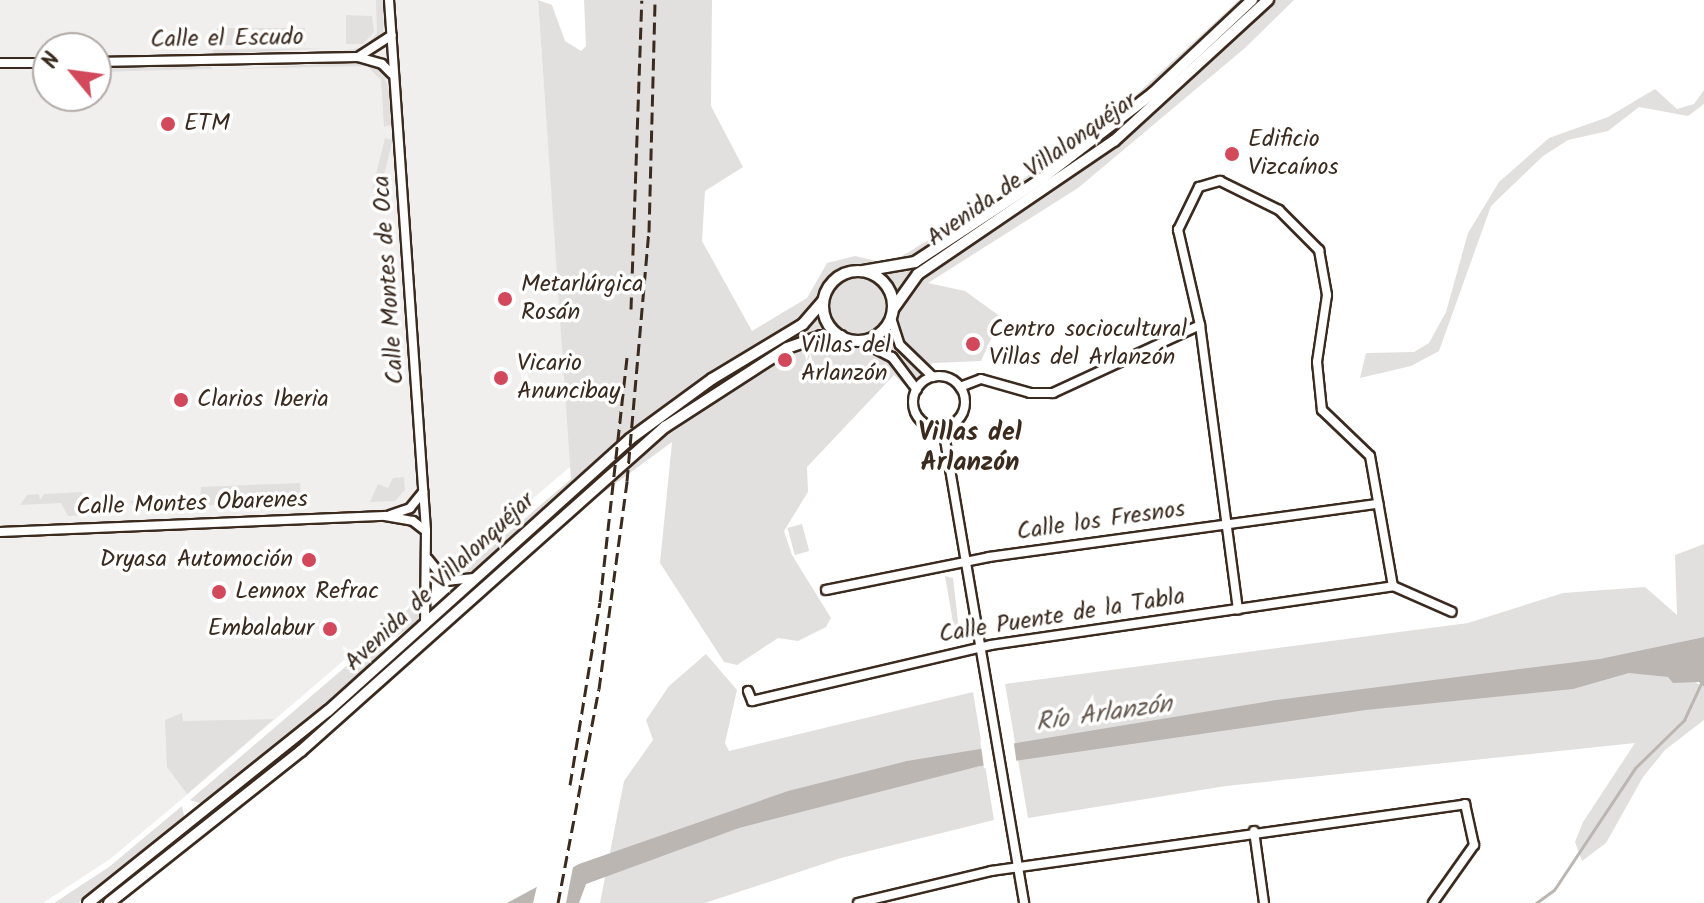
<!DOCTYPE html>
<html>
<head>
<meta charset="utf-8">
<style>
  body { margin:0 }
  #map { position:relative; width:1704px; height:903px; overflow:hidden; background:#fff; font-family:Kalam,sans-serif }
  div>[style] { position:absolute }
  [style*='--x'] { left:calc(var(--x)*1px); top:calc(var(--y)*1px); width:calc(var(--w)*1px); rotate:calc(var(--a)*1deg) }
  .built>* { inset:0; background:#f1efee }
  .green>* { inset:0; background:#e2e0de; transform-origin:0 0 }
  .water>* { inset:0; background:#bcb6b3 }
  .pier>* { inset:0; background:#fff; transform-origin:0 0 }
  .stream>* { height:3px; margin:-1.5px; padding:0 1.5px; transform-origin:1.5px; border-radius:1.5px; background:#bcb6b3 }
  .roads { filter:drop-shadow(2px 0 #3b2a1e) drop-shadow(-2px 0 #3b2a1e) drop-shadow(0 2px #3b2a1e) drop-shadow(0 -2px #3b2a1e) }
  .minor>* { height:8px; margin:-4px; padding:0 4px; transform-origin:4px; border-radius:4px; background:#fff }
  .minor>.ring { margin:-4px; padding:0; box-sizing:content-box; background:none; border:8px solid #fff; border-radius:50% }
  .tertiary>* { height:10px; margin:-5px; padding:0 5px; transform-origin:5px; border-radius:5px; background:#fff }
  .tertiary>.ring { margin:-5px; padding:0; box-sizing:content-box; background:none; border:10px solid #fff; border-radius:50% }
  .rail>* { height:3px; margin-top:-1.5px; transform-origin:0; background:repeating-linear-gradient(90deg,#3b2a1e 0 12px,transparent 0 18px) }
  .dots>* { width:22px; height:22px; translate:-50% -50%; box-sizing:border-box; border:4px solid #fff; border-radius:50% }
  span { translate:-50% -50%; white-space:nowrap; text-align:center; line-height:1.15; -webkit-text-stroke:7px #fff; paint-order:stroke }
  .street-label { font-size:24px; color:#3b2a1e }
  .poi-label { font-size:24px; color:#3b2a1e }
  .left { translate:0 -50%; text-align:left }
  .right { translate:-100% -50%; text-align:right }
  .neighbourhood-label { font-size:26px; color:#3b2a1e; font-weight:700 }
  .water-label { font-size:26px; color:#685b52; font-style:italic }
  .north { position:absolute; left:32px; top:32px; width:80px; height:80px; box-sizing:border-box; background:#fff; border:2px solid #b1aaa5; border-radius:50%; rotate:299deg; font-size:22px; font-weight:700; line-height:32px; text-align:center; color:#3b2a1e }
  .north::after { content:''; display:block; margin:auto; width:28px; height:36px; background:#d1495b; clip-path:polygon(50% 0,100% 100%,50% 72%,0 100%) }
</style>
</head>
<body>
<div id="map">
  <div class="built">
    <div style="clip-path:polygon(evenodd,0 0,538px 0,570px 453px,571px 466px,182px 799px,110px 859px,43px 903px,0 903px,0 0,48px 48px,96px 48px,96px 96px,48px 96px,48px 48px)"></div>
  </div>
  <div class="green">
    <div style="clip-path:polygon(376px 0,384px 0,383px 39px,371px 49px,336px 52px,365px 47px,377px 33px)"></div>
    <div style="clip-path:polygon(538px 0,552px 5px,565px 41px,581px 51px,586px 46px,584px 0,712px 0,711px 106px,743px 167px,705px 191px,702px 241px,752px 331px,807px 298px,827px 263px,855px 256px,889px 264px,1002px 195px,1136px 95px,1239px 0,1294px 0,1245px 48px,1078px 188px,928px 283px,965px 291px,1001px 317px,981px 361px,933px 363px,907px 387px,894px 375px,807px 467px,808px 492px,784px 531px,792px 555px,831px 618px,826px 627px,798px 641px,778px 638px,737px 665px,724px 662px,660px 563px,672px 442px,573px 515px,571px 498px,403px 653px,290px 751px,201px 825px,132px 878px,97px 903px,311px 732px,572px 495px,571px 482px,464px 579px,441px 574px,434px 562px,460px 574px,571px 479px)"></div>
    <div style="clip-path:polygon(346px 15px,372px 16px,374px 32px,363px 44px,346px 44px)"></div>
    <div style="left:305px;top:28px;width:17px;height:88px;rotate:90deg"></div>
    <div style="clip-path:polygon(327px 48px,215px 54px,212px 50px)"></div>
    <div style="clip-path:polygon(354px 62px,371px 65px,382px 71px,390px 92px,392px 124px,384px 127px,381px 80px,367px 66px,231px 69px)"></div>
    <div style="clip-path:polygon(210px 66px,213px 69px,96px 72px,96px 67px)"></div>
    <div style="clip-path:polygon(1655px 89px,1677px 109px,1694px 104px,1704px 90px,1704px 104px,1688px 116px,1639px 107px,1608px 131px,1568px 140px,1543px 156px,1491px 206px,1439px 351px,1411px 366px,1360px 378px,1366px 353px,1414px 352px,1429px 343px,1446px 312px,1468px 233px,1499px 182px,1549px 138px,1608px 117px)"></div>
    <div style="left:385px;top:138px;width:8px;height:53px;rotate:14deg"></div>
    <div style="clip-path:polygon(404px 477px,405px 490px,395px 501px,370px 502px,378px 484px,388px 488px,393px 478px)"></div>
    <div style="clip-path:polygon(300px 483px,301px 501px,136px 508px,129px 501px,200px 498px,201px 487px)"></div>
    <div style="clip-path:polygon(82px 492px,87px 515px,68px 516px,61px 503px,20px 505px,27px 495px,39px 494px,40px 500px,44px 494px)"></div>
    <div style="left:802px;top:524px;width:28px;height:15px;rotate:75deg"></div>
    <div style="clip-path:polygon(1704px 544px,1704px 637px,1680px 642px,1693px 681px,1704px 687px,1704px 720px,1665px 750px,1643px 777px,1606px 843px,1582px 861px,1575px 842px,1583px 822px,1635px 743px,1226px 786px,1028px 818px,1005px 684px,1468px 623px,1563px 593px,1645px 587px,1677px 615px,1675px 555px)"></div>
    <div style="clip-path:polygon(422px 557px,421px 620px,396px 637px,386px 631px,409px 608px,421px 584px)"></div>
    <div style="clip-path:polygon(945px 576px,953px 578px,960px 639px,956px 640px)"></div>
    <div style="clip-path:polygon(379px 638px,384px 648px,379px 659px,321px 709px,205px 805px,190px 800px)"></div>
    <div style="clip-path:polygon(706px 654px,737px 690px,725px 743px,729px 751px,973px 692px,994px 820px,841px 858px,705px 903px,600px 903px,624px 781px,653px 740px,646px 720px,669px 686px)"></div>
    <div style="clip-path:polygon(182px 713px,183px 721px,274px 719px,187px 794px,167px 767px,165px 720px)"></div>
    <div style="clip-path:polygon(182px 806px,185px 820px,109px 880px,78px 903px,54px 903px,109px 867px)"></div>
  </div>
  <div class="water">
    <div style="clip-path:polygon(1704px 637px,1704px 687px,1699px 682px,1673px 683px,1668px 677px,1629px 673px,1573px 689px,1366px 710px,980px 766px,739px 828px,586px 884px,579px 903px,507px 903px,579px 864px,788px 791px,907px 761px,1276px 700px,1600px 659px)"></div>
  </div>
  <div class="pier">
    <div style="left:1013px;top:737px;width:27px;height:33px;rotate:82deg"></div>
    <div style="clip-path:polygon(574px 862px,566px 903px,533px 903px,538px 882px)"></div>
  </div>
  <div class="stream">
    <div style="--x:1536;--y:903;--w:22;--a:-36"></div>
    <div style="--x:1554;--y:890;--w:146;--a:-56.4"></div>
    <div style="--x:1635;--y:768;--w:69;--a:-44.4"></div>
    <div style="--x:1684;--y:720;--w:47;--a:-65.1"></div>
  </div>
  <div class="roads">
    <div class="minor">
      <div style="--x:389;--y:0;--w:532;--a:86.01"></div>
      <div style="--x:426;--y:531;--w:92;--a:90.6"></div>
      <div style="--x:358;--y:57;--w:40;--a:-32.9"></div>
      <div style="--x:96;--y:62;--w:262;--a:-1.1"></div>
      <div style="--x:358;--y:57;--w:25;--a:16"></div>
      <div style="--x:382;--y:64;--w:14;--a:45"></div>
      <div style="--x:0;--y:63;--w:48;--a:0"></div>
      <div style="--x:891;--y:318;--w:28;--a:72"></div>
      <div style="--x:900;--y:345;--w:46;--a:44.1"></div>
      <div style="--x:1200;--y:325;--w:287;--a:82.4"></div>
      <div style="--x:860;--y:341;--w:36;--a:27"></div>
      <div style="--x:892;--y:357;--w:41;--a:52.9"></div>
      <div class="ring" style="left:913px;top:376px;width:44px;height:44px"></div>
      <div style="--x:960;--y:387;--w:22;--a:-21"></div>
      <div style="--x:981;--y:379;--w:51;--a:15.9"></div>
      <div style="--x:1030;--y:393;--w:23;--a:0"></div>
      <div style="--x:1053;--y:393;--w:162;--a:-24.8"></div>
      <div style="--x:1200;--y:325;--w:98;--a:-103"></div>
      <div style="--x:1178;--y:230;--w:48;--a:-64"></div>
      <div style="--x:1199;--y:187;--w:22;--a:-16"></div>
      <div style="--x:1220;--y:181;--w:66;--a:26.2"></div>
      <div style="--x:1279;--y:210;--w:57;--a:45"></div>
      <div style="--x:1319;--y:250;--w:46;--a:79.9"></div>
      <div style="--x:1327;--y:295;--w:68;--a:98.5"></div>
      <div style="--x:1317;--y:362;--w:48;--a:84.1"></div>
      <div style="--x:1322;--y:410;--w:66;--a:43.8"></div>
      <div style="--x:1370;--y:456;--w:132;--a:80"></div>
      <div style="--x:1393;--y:586;--w:64;--a:23.8"></div>
      <div style="--x:943;--y:428;--w:482;--a:80.3"></div>
      <div style="--x:390;--y:515;--w:21;--a:-19"></div>
      <div style="--x:410;--y:508;--w:21;--a:-51"></div>
      <div style="--x:0;--y:532;--w:385;--a:-2.4"></div>
      <div style="--x:385;--y:516;--w:28;--a:10"></div>
      <div style="--x:413;--y:521;--w:16;--a:38"></div>
      <div style="--x:428;--y:559;--w:28;--a:51"></div>
      <div style="--x:446;--y:581;--w:28;--a:-6"></div>
      <div style="--x:826;--y:590;--w:166;--a:-11.4"></div>
      <div style="--x:989;--y:557;--w:393;--a:-7.8"></div>
      <div style="--x:748;--y:691;--w:11;--a:68"></div>
      <div style="--x:752;--y:701;--w:245;--a:-13.2"></div>
      <div style="--x:991;--y:645;--w:406;--a:-8.3"></div>
      <div style="--x:1254;--y:831;--w:73;--a:82.1"></div>
      <div style="--x:858;--y:903;--w:137;--a:-13.5"></div>
      <div style="--x:991;--y:871;--w:479;--a:-8"></div>
      <div style="--x:1465;--y:804;--w:42;--a:77.6"></div>
      <div style="--x:1474;--y:845;--w:71;--a:125.3"></div>
    </div>
    <div class="tertiary">
      <div style="--x:863;--y:271;--w:53;--a:-9.8"></div>
      <div style="--x:915;--y:262;--w:149;--a:-33.3"></div>
      <div style="--x:1040;--y:180;--w:143;--a:-37.6"></div>
      <div style="--x:1153;--y:93;--w:136;--a:-43.2"></div>
      <div class="ring" style="left:823px;top:271px;width:60px;height:60px"></div>
      <div style="--x:893;--y:309;--w:43;--a:-54.5"></div>
      <div style="--x:918;--y:274;--w:237;--a:-34.2"></div>
      <div style="--x:1114;--y:141;--w:209;--a:-42.5"></div>
      <div style="--x:88;--y:903;--w:307;--a:-38.7"></div>
      <div style="--x:328;--y:711;--w:406;--a:-42"></div>
      <div style="--x:630;--y:439;--w:102;--a:-36.2"></div>
      <div style="--x:712;--y:379;--w:106;--a:-31.1"></div>
      <div style="--x:803;--y:324;--w:30;--a:-49"></div>
      <div style="--x:109;--y:903;--w:245;--a:-38.4"></div>
      <div style="--x:301;--y:751;--w:487;--a:-41.7"></div>
      <div style="--x:665;--y:427;--w:145;--a:-32.9"></div>
      <div style="--x:787;--y:348;--w:36;--a:-19"></div>
      <div style="--x:821;--y:336;--w:20;--a:0"></div>
    </div>
  </div>
  <div class="rail">
    <div style="--x:631;--y:309;--w:309;--a:-88"></div>
    <div style="--x:570;--y:785;--w:185;--a:-80.7"></div>
    <div style="--x:600;--y:602;--w:246;--a:-83.7"></div>
    <div style="--x:558;--y:903;--w:218;--a:-79.2"></div>
    <div style="--x:599;--y:689;--w:210;--a:-82.3"></div>
    <div style="--x:627;--y:481;--w:250;--a:-85"></div>
    <div style="--x:649;--y:232;--w:232;--a:-88.5"></div>
  </div>
  <div class="dots">
    <div style="left:168px;top:124px;background:#d1495b"></div>
    <div style="left:1232px;top:154px;background:#d1495b"></div>
    <div style="left:505px;top:299px;background:#d1495b"></div>
    <div style="left:973px;top:344px;background:#d1495b"></div>
    <div style="left:785px;top:360px;background:#d1495b"></div>
    <div style="left:501px;top:378px;background:#d1495b"></div>
    <div style="left:181px;top:400px;background:#d1495b"></div>
    <div style="left:309px;top:560px;background:#d1495b"></div>
    <div style="left:219px;top:592px;background:#d1495b"></div>
    <div style="left:330px;top:629px;background:#d1495b"></div>
  </div>
  <div class="street-label">
    <span style="left:227px;top:39px;rotate:-1deg">Calle el Escudo</span>
    <span style="left:1032px;top:170px;rotate:-35deg">Avenida de Villalonquéjar</span>
    <span style="left:389px;top:280px;rotate:-94deg">Calle Montes de Oca</span>
    <span style="left:192px;top:504px;rotate:-2deg">Calle Montes Obarenes</span>
    <span style="left:1101px;top:521px;rotate:-8deg">Calle los Fresnos</span>
    <span style="left:440px;top:582px;rotate:-43deg">Avenida de Villalonquéjar</span>
    <span style="left:1062px;top:616px;rotate:-9deg">Calle Puente de la Tabla</span>
  </div>
  <div class="poi-label">
    <span class="left" style="left:184px;top:124px">ETM</span>
    <span class="left" style="left:1248px;top:154px">Edificio<br>Vizcaínos</span>
    <span class="left" style="left:521px;top:299px">Metarlúrgica<br>Rosán</span>
    <span class="left" style="left:989px;top:344px">Centro sociocultural<br>Villas del Arlanzón</span>
    <span class="left" style="left:801px;top:360px">Villas del<br>Arlanzón</span>
    <span class="left" style="left:517px;top:378px">Vicario<br>Anuncibay</span>
    <span class="left" style="left:197px;top:400px">Clarios Iberia</span>
    <span class="right" style="left:293px;top:560px">Dryasa Automoción</span>
    <span class="left" style="left:235px;top:592px">Lennox Refrac</span>
    <span class="right" style="left:314px;top:629px">Embalabur</span>
  </div>
  <div class="neighbourhood-label">
    <span style="left:970px;top:449px">Villas del<br>Arlanzón</span>
  </div>
  <div class="water-label">
    <span style="left:1104px;top:715px;rotate:-8deg">Río Arlanzón</span>
  </div>
  <div class="north">N</div>
</div>
</body>
</html>
